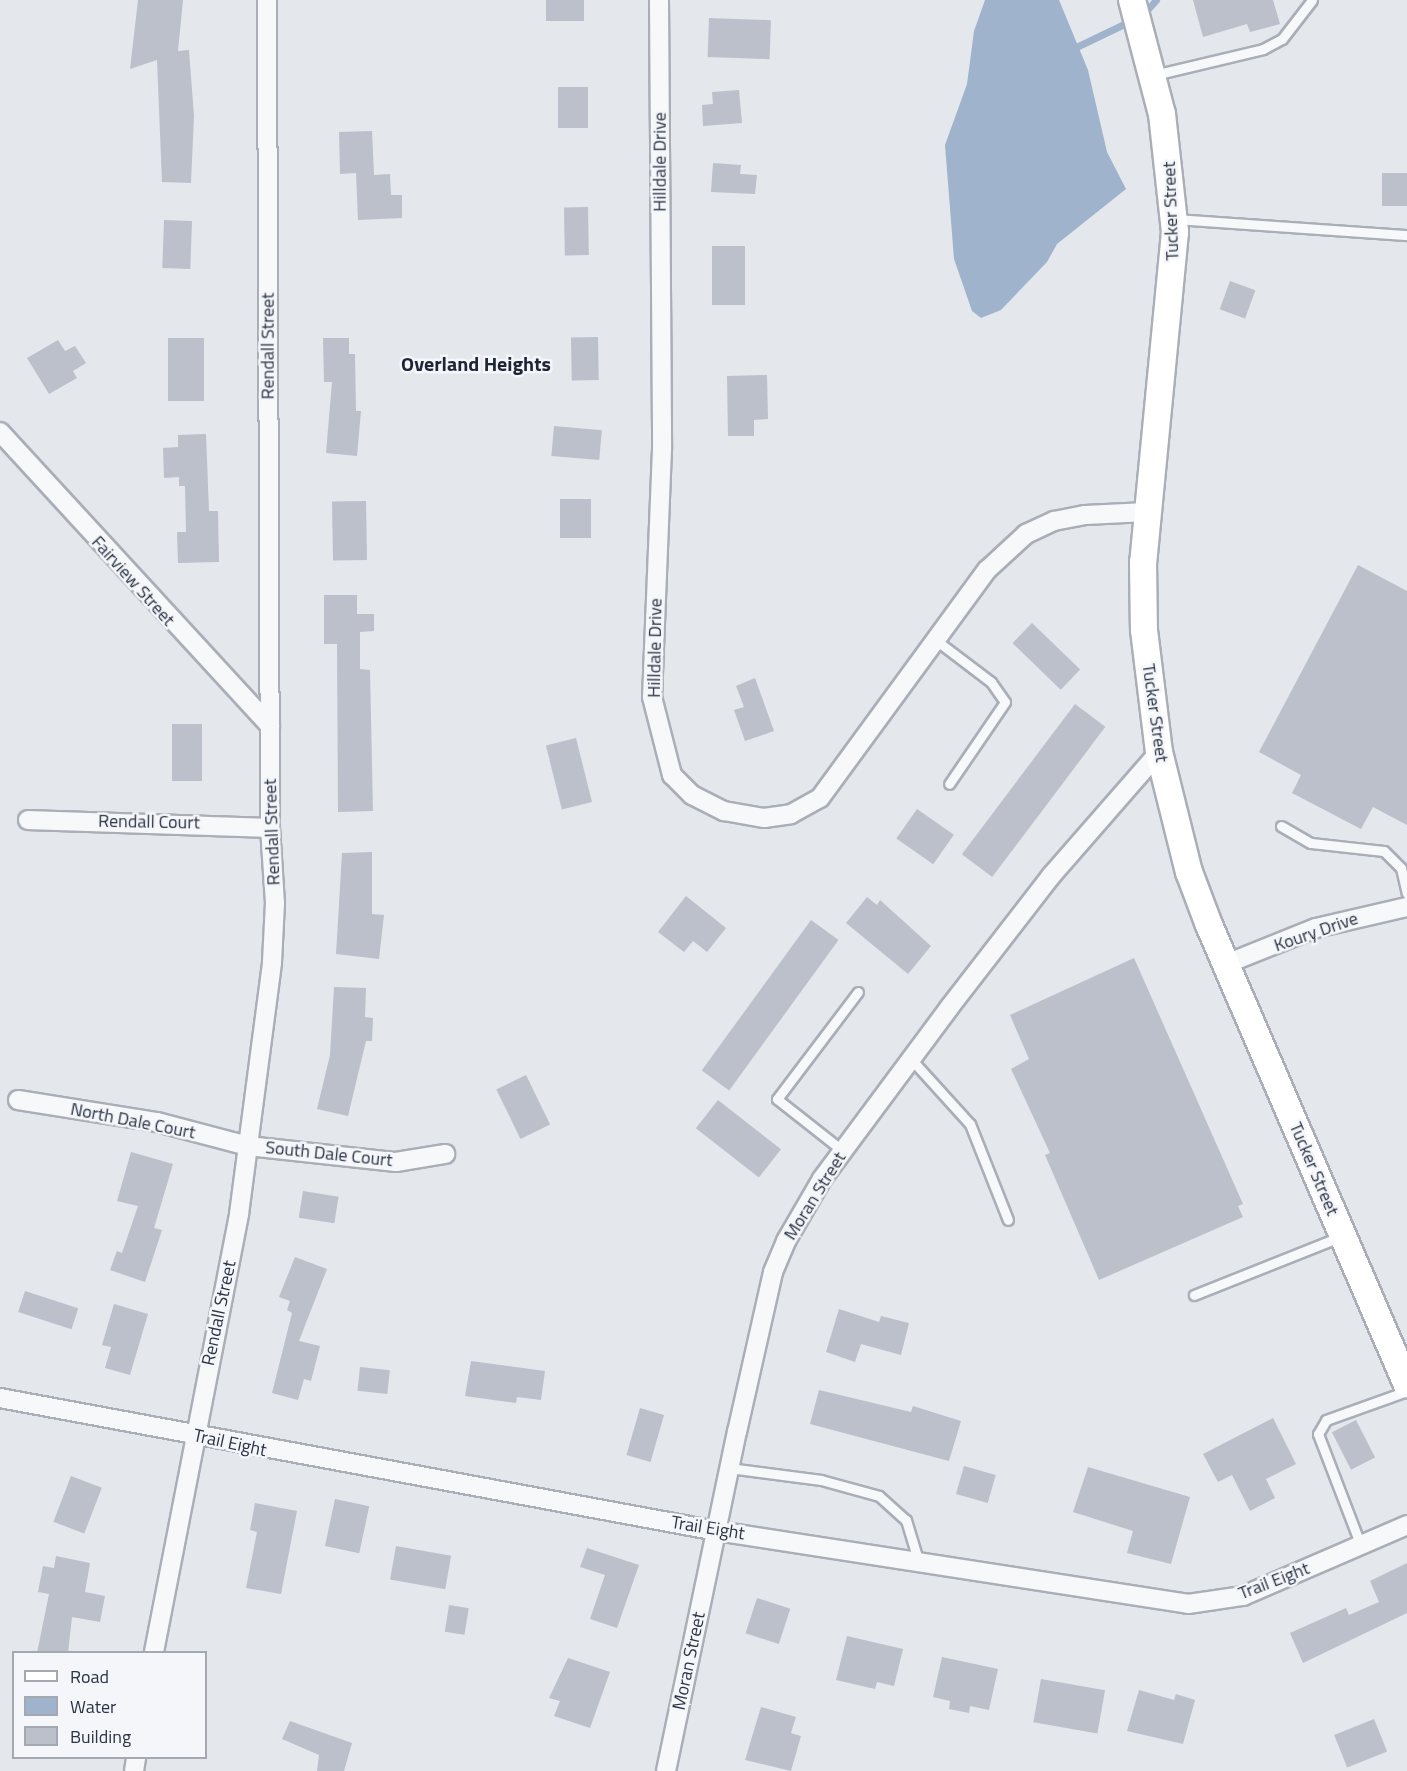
<!DOCTYPE html>
<html>
<head>
<meta charset="utf-8">
<style>
  body { margin:0 }
  #map { position:relative; width:1407px; height:1771px; overflow:hidden; background:#e4e7ec; font-family:"Titillium Web",sans-serif }
  div>[style] { position:absolute }
  [style*='--x'] { left:calc(var(--x)*1px); top:calc(var(--y)*1px); width:calc(var(--w)*1px); rotate:calc(var(--a)*1deg) }
  .water>* { inset:0; background:#9fb4cc }
  .stream>* { height:7px; margin:-3.5px; padding:0 3.5px; transform-origin:3.5px; border-radius:3.5px; background:#9fb4cc }
  .building>* { inset:0; background:#bbc0ca; transform-origin:0 0 }
  .roads { filter:drop-shadow(2px 0 #a9aeb7) drop-shadow(-2px 0 #a9aeb7) drop-shadow(0 2px #a9aeb7) drop-shadow(0 -2px #a9aeb7) }
  .lane>* { height:9px; margin:-4.5px; padding:0 4.5px; transform-origin:4.5px; border-radius:4.5px; background:#f7f8fa }
  .street>* { height:18px; margin:-9px; padding:0 9px; transform-origin:9px; border-radius:9px; background:#f7f8fa }
  .secondary>* { height:26px; margin:-13px; padding:0 13px; transform-origin:13px; border-radius:13px; background:#fff }
  span { translate:-50% -50%; white-space:nowrap; text-align:center; line-height:1.15; -webkit-text-stroke:5px #f4f6f9; paint-order:stroke }
  .street-label { font-size:18px; color:#2b3445 }
  .neighbourhood-label { font-size:20px; color:#1d2536; font-weight:700 }
  .legend { position:absolute; left:12px; top:1651px; width:195px; height:108px; box-sizing:border-box; background:#f4f6f9; border:2px solid #a4a8b1; margin:0; padding:8px 10px; list-style:none; font-size:18px; color:#2b3445 }
  .legend li { display:flex; align-items:center; gap:12px; height:30px }
  .legend b { width:30px; border:2px solid #a4a8b1 }
</style>
</head>
<body>
<div id="map">
  <div class="water">
    <div style="clip-path:polygon(985px 0,1059px 0,1088px 70px,1107px 152px,1126px 189px,1057px 244px,1047px 262px,1001px 310px,981px 318px,972px 311px,954px 259px,945px 145px,967px 84px,974px 31px)"></div>
  </div>
  <div class="stream">
    <div style="--x:1146;--y:11;--w:15;--a:-48"></div>
    <div style="--x:1070;--y:50;--w:60;--a:-25.7"></div>
  </div>
  <div class="building">
    <div style="clip-path:polygon(138px 0,183px 0,178px 51px,189px 50px,194px 116px,191px 183px,162px 182px,157px 60px,130px 69px)"></div>
    <div style="left:546px;top:0;width:38px;height:21px"></div>
    <div style="clip-path:polygon(1193px 0,1273px 0,1280px 24px,1250px 32px,1247px 24px,1203px 37px)"></div>
    <div style="left:709px;top:18px;width:62px;height:39px;rotate:2deg"></div>
    <div style="left:558px;top:87px;width:30px;height:41px"></div>
    <div style="clip-path:polygon(739px 90px,742px 123px,703px 126px,702px 105px,713px 104px,712px 92px)"></div>
    <div style="clip-path:polygon(372px 131px,374px 175px,390px 174px,391px 195px,402px 195px,402px 218px,358px 220px,356px 173px,340px 174px,339px 132px)"></div>
    <div style="clip-path:polygon(713px 163px,741px 165px,740px 174px,757px 175px,755px 194px,711px 192px)"></div>
    <div style="left:1407px;top:173px;width:33px;height:25px;rotate:90deg"></div>
    <div style="left:588px;top:207px;width:48px;height:24px;rotate:89deg"></div>
    <div style="left:164px;top:220px;width:28px;height:48px;rotate:2deg"></div>
    <div style="left:712px;top:246px;width:33px;height:59px"></div>
    <div style="left:1230px;top:281px;width:27px;height:30px;rotate:20deg"></div>
    <div style="left:598px;top:337px;width:43px;height:27px;rotate:89deg"></div>
    <div style="left:168px;top:338px;width:36px;height:63px"></div>
    <div style="clip-path:polygon(323px 338px,349px 338px,349px 354px,355px 354px,356px 411px,361px 411px,357px 456px,326px 453px,332px 382px,324px 382px)"></div>
    <div style="clip-path:polygon(58px 340px,65px 351px,75px 346px,86px 363px,73px 371px,77px 378px,49px 394px,27px 358px)"></div>
    <div style="clip-path:polygon(767px 375px,768px 419px,754px 420px,754px 436px,728px 436px,727px 376px)"></div>
    <div style="left:554px;top:426px;width:48px;height:30px;rotate:5deg"></div>
    <div style="clip-path:polygon(206px 434px,209px 511px,218px 511px,219px 562px,178px 563px,177px 532px,186px 532px,185px 486px,179px 486px,179px 477px,164px 478px,163px 448px,178px 447px,178px 435px)"></div>
    <div style="left:591px;top:499px;width:39px;height:31px;rotate:90deg"></div>
    <div style="left:366px;top:501px;width:59px;height:34px;rotate:89deg"></div>
    <div style="clip-path:polygon(1358px 565px,1407px 591px,1407px 825px,1373px 807px,1361px 829px,1292px 793px,1301px 775px,1259px 752px)"></div>
    <div style="clip-path:polygon(324px 595px,357px 595px,357px 614px,374px 614px,374px 631px,360px 632px,360px 669px,370px 670px,373px 811px,338px 812px,337px 644px,324px 644px)"></div>
    <div style="left:1032px;top:623px;width:67px;height:28px;rotate:44deg"></div>
    <div style="clip-path:polygon(755px 678px,774px 731px,745px 741px,734px 710px,744px 707px,736px 686px)"></div>
    <div style="left:1075px;top:704px;width:38px;height:188px;rotate:37deg"></div>
    <div style="left:172px;top:724px;width:30px;height:57px"></div>
    <div style="left:576px;top:738px;width:66px;height:31px;rotate:76deg"></div>
    <div style="left:917px;top:809px;width:45px;height:36px;rotate:35deg"></div>
    <div style="clip-path:polygon(372px 852px,372px 914px,384px 915px,379px 959px,336px 954px,342px 853px)"></div>
    <div style="clip-path:polygon(686px 896px,726px 928px,707px 952px,693px 941px,684px 952px,658px 932px)"></div>
    <div style="clip-path:polygon(867px 897px,877px 905px,880px 900px,931px 946px,908px 974px,846px 923px)"></div>
    <div style="left:811px;top:920px;width:34px;height:186px;rotate:36deg"></div>
    <div style="clip-path:polygon(1134px 958px,1243px 1204px,1238px 1206px,1243px 1217px,1099px 1280px,1045px 1155px,1050px 1153px,1011px 1069px,1029px 1059px,1010px 1015px)"></div>
    <div style="clip-path:polygon(334px 987px,366px 988px,365px 1017px,373px 1018px,372px 1041px,366px 1041px,348px 1116px,317px 1109px,330px 1055px)"></div>
    <div style="left:526px;top:1075px;width:55px;height:33px;rotate:64deg"></div>
    <div style="left:718px;top:1100px;width:80px;height:36px;rotate:38deg"></div>
    <div style="clip-path:polygon(131px 1152px,173px 1164px,154px 1228px,162px 1230px,145px 1282px,110px 1270px,117px 1251px,122px 1253px,138px 1206px,117px 1201px)"></div>
    <div style="left:303px;top:1191px;width:36px;height:27px;rotate:9deg"></div>
    <div style="clip-path:polygon(295px 1257px,327px 1269px,299px 1341px,320px 1346px,311px 1381px,304px 1379px,298px 1400px,272px 1393px,292px 1313px,287px 1310px,290px 1301px,279px 1297px)"></div>
    <div style="left:25px;top:1291px;width:56px;height:22px;rotate:18deg"></div>
    <div style="clip-path:polygon(114px 1304px,148px 1314px,130px 1375px,105px 1368px,111px 1347px,102px 1345px)"></div>
    <div style="clip-path:polygon(839px 1309px,879px 1322px,881px 1316px,909px 1323px,901px 1355px,861px 1344px,855px 1362px,826px 1352px)"></div>
    <div style="clip-path:polygon(471px 1361px,545px 1371px,541px 1400px,517px 1397px,516px 1403px,465px 1396px)"></div>
    <div style="left:360px;top:1367px;width:30px;height:24px;rotate:6deg"></div>
    <div style="clip-path:polygon(819px 1390px,911px 1412px,913px 1406px,961px 1421px,949px 1461px,810px 1424px)"></div>
    <div style="left:640px;top:1408px;width:25px;height:49px;rotate:16deg"></div>
    <div style="clip-path:polygon(1273px 1418px,1296px 1464px,1266px 1479px,1275px 1498px,1250px 1511px,1232px 1475px,1218px 1482px,1203px 1454px)"></div>
    <div style="left:1356px;top:1420px;width:42px;height:27px;rotate:63deg"></div>
    <div style="left:964px;top:1466px;width:33px;height:29px;rotate:16deg"></div>
    <div style="clip-path:polygon(1088px 1467px,1190px 1497px,1171px 1564px,1127px 1553px,1133px 1531px,1073px 1512px)"></div>
    <div style="left:71px;top:1476px;width:33px;height:49px;rotate:21deg"></div>
    <div style="left:335px;top:1499px;width:35px;height:48px;rotate:12deg"></div>
    <div style="clip-path:polygon(255px 1503px,297px 1511px,281px 1594px,246px 1588px,257px 1532px,250px 1530px)"></div>
    <div style="left:396px;top:1546px;width:56px;height:34px;rotate:10deg"></div>
    <div style="clip-path:polygon(587px 1548px,639px 1565px,617px 1628px,590px 1619px,605px 1575px,580px 1567px)"></div>
    <div style="clip-path:polygon(56px 1556px,90px 1563px,85px 1592px,105px 1596px,100px 1622px,72px 1617px,68px 1653px,37px 1653px,49px 1594px,38px 1592px,43px 1566px,54px 1568px)"></div>
    <div style="clip-path:polygon(1407px 1563px,1407px 1613px,1303px 1663px,1290px 1633px,1346px 1608px,1349px 1615px,1379px 1602px,1370px 1581px)"></div>
    <div style="left:757px;top:1598px;width:35px;height:37px;rotate:18deg"></div>
    <div style="left:449px;top:1605px;width:20px;height:27px;rotate:9deg"></div>
    <div style="clip-path:polygon(847px 1636px,903px 1649px,894px 1686px,877px 1682px,875px 1689px,836px 1680px)"></div>
    <div style="clip-path:polygon(942px 1657px,998px 1669px,989px 1710px,970px 1706px,969px 1713px,949px 1709px,950px 1701px,933px 1697px)"></div>
    <div style="clip-path:polygon(568px 1658px,610px 1672px,590px 1728px,554px 1716px,560px 1701px,549px 1698px)"></div>
    <div style="left:1041px;top:1679px;width:65px;height:44px;rotate:10deg"></div>
    <div style="clip-path:polygon(1139px 1690px,1174px 1700px,1176px 1694px,1195px 1700px,1183px 1744px,1127px 1731px)"></div>
    <div style="clip-path:polygon(761px 1707px,796px 1717px,791px 1733px,801px 1736px,791px 1771px,745px 1760px)"></div>
    <div style="left:1374px;top:1719px;width:35px;height:43px;rotate:68deg"></div>
    <div style="clip-path:polygon(290px 1721px,352px 1743px,344px 1771px,317px 1771px,319px 1755px,282px 1739px)"></div>
  </div>
  <div class="roads">
    <div class="lane">
      <div style="--x:1154;--y:75;--w:112;--a:-13.4"></div>
      <div style="--x:1263;--y:49;--w:21;--a:-28"></div>
      <div style="--x:1282;--y:39;--w:49;--a:-52.4"></div>
      <div style="--x:1176;--y:219;--w:232;--a:4"></div>
      <div style="--x:937;--y:641;--w:68;--a:37.2"></div>
      <div style="--x:991;--y:682;--w:24;--a:55"></div>
      <div style="--x:1005;--y:702;--w:99;--a:124.3"></div>
      <div style="--x:1281;--y:826;--w:34;--a:30"></div>
      <div style="--x:1311;--y:843;--w:73;--a:6.3"></div>
      <div style="--x:1384;--y:851;--w:24;--a:45"></div>
      <div style="--x:1401;--y:868;--w:26;--a:77"></div>
      <div style="--x:911;--y:1059;--w:88;--a:47.8"></div>
      <div style="--x:970;--y:1124;--w:103;--a:68.4"></div>
      <div style="--x:843;--y:1151;--w:84;--a:-141.8"></div>
      <div style="--x:777;--y:1099;--w:134;--a:-52.9"></div>
      <div style="--x:1194;--y:1295;--w:159;--a:-21.7"></div>
      <div style="--x:729;--y:1468;--w:93;--a:7.4"></div>
      <div style="--x:821;--y:1480;--w:60;--a:15.4"></div>
      <div style="--x:879;--y:1496;--w:36;--a:42"></div>
      <div style="--x:906;--y:1520;--w:45;--a:73.2"></div>
      <div style="--x:1361;--y:1546;--w:120;--a:-111"></div>
      <div style="--x:1318;--y:1434;--w:16;--a:-60"></div>
      <div style="--x:1326;--y:1420;--w:86;--a:-19.7"></div>
    </div>
    <div class="street">
      <div style="--x:659;--y:0;--w:449;--a:89.6"></div>
      <div style="--x:662;--y:449;--w:248;--a:92.3"></div>
      <div style="--x:652;--y:697;--w:81;--a:75.6"></div>
      <div style="--x:672;--y:775;--w:28;--a:45"></div>
      <div style="--x:692;--y:795;--w:36;--a:27"></div>
      <div style="--x:724;--y:811;--w:41;--a:9.9"></div>
      <div style="--x:764;--y:818;--w:27;--a:-8"></div>
      <div style="--x:791;--y:814;--w:33;--a:-29"></div>
      <div style="--x:820;--y:798;--w:283;--a:-53.8"></div>
      <div style="--x:987;--y:570;--w:53;--a:-42.7"></div>
      <div style="--x:1026;--y:534;--w:31;--a:-25"></div>
      <div style="--x:1054;--y:521;--w:32;--a:-11"></div>
      <div style="--x:1085;--y:515;--w:62;--a:-2.8"></div>
      <div style="--x:0;--y:432;--w:399;--a:47.4"></div>
      <div style="--x:28;--y:820;--w:242;--a:1.9"></div>
      <div style="--x:1226;--y:964;--w:97;--a:-21.8"></div>
      <div style="--x:1316;--y:928;--w:93;--a:-13"></div>
      <div style="--x:18;--y:1100;--w:141;--a:9"></div>
      <div style="--x:157;--y:1122;--w:94;--a:14.8"></div>
      <div style="--x:248;--y:1146;--w:149;--a:6.2"></div>
      <div style="--x:396;--y:1162;--w:50;--a:-9.3"></div>
      <div style="--x:0;--y:1398;--w:729;--a:10.51"></div>
      <div style="--x:717;--y:1531;--w:477;--a:8.8"></div>
      <div style="--x:1188;--y:1604;--w:56;--a:-8.3"></div>
      <div style="--x:1243;--y:1596;--w:179;--a:-23.4"></div>
      <div style="--x:154;--y:1652;--w:446;--a:-79"></div>
      <div style="--x:239;--y:1214;--w:254;--a:-82.5"></div>
      <div style="--x:272;--y:962;--w:59;--a:-87.1"></div>
      <div style="--x:275;--y:903;--w:75;--a:-93.8"></div>
      <div style="--x:270;--y:828;--w:828;--a:-90.21"></div>
      <div style="--x:134;--y:1771;--w:13;--a:-81"></div>
      <div style="--x:666;--y:1771;--w:346;--a:-78.2"></div>
      <div style="--x:737;--y:1432;--w:164;--a:-77.3"></div>
      <div style="--x:773;--y:1272;--w:34;--a:-67"></div>
      <div style="--x:786;--y:1241;--w:72;--a:-59.9"></div>
      <div style="--x:822;--y:1179;--w:213;--a:-53.4"></div>
      <div style="--x:949;--y:1008;--w:167;--a:-52.3"></div>
      <div style="--x:1051;--y:876;--w:164;--a:-48.9"></div>
    </div>
    <div class="secondary">
      <div style="--x:1132;--y:0;--w:118;--a:75.3"></div>
      <div style="--x:1162;--y:114;--w:119;--a:83.7"></div>
      <div style="--x:1175;--y:232;--w:332;--a:95.5"></div>
      <div style="--x:1143;--y:562;--w:68;--a:89.2"></div>
      <div style="--x:1144;--y:630;--w:123;--a:83"></div>
      <div style="--x:1159;--y:752;--w:124;--a:76"></div>
      <div style="--x:1189;--y:872;--w:57;--a:69.3"></div>
      <div style="--x:1209;--y:925;--w:500;--a:66.7"></div>
    </div>
  </div>
  <div class="street-label">
    <span style="left:660px;top:162px;rotate:-90deg">Hilldale Drive</span>
    <span style="left:1171px;top:211px;rotate:-92deg">Tucker Street</span>
    <span style="left:268px;top:346px;rotate:-90deg">Rendall Street</span>
    <span style="left:133px;top:581px;rotate:48deg">Fairview Street</span>
    <span style="left:655px;top:648px;rotate:-89deg">Hilldale Drive</span>
    <span style="left:1155px;top:713px;rotate:82deg">Tucker Street</span>
    <span style="left:149px;top:822px;rotate:1deg">Rendall Court</span>
    <span style="left:272px;top:832px;rotate:-92deg">Rendall Street</span>
    <span style="left:1316px;top:932px;rotate:-19deg">Koury Drive</span>
    <span style="left:133px;top:1121px;rotate:11deg">North Dale Court</span>
    <span style="left:329px;top:1154px;rotate:6deg">South Dale Court</span>
    <span style="left:1314px;top:1169px;rotate:67deg">Tucker Street</span>
    <span style="left:815px;top:1196px;rotate:-58deg">Moran Street</span>
    <span style="left:219px;top:1313px;rotate:-78deg">Rendall Street</span>
    <span style="left:230px;top:1443px;rotate:12deg">Trail Eight</span>
    <span style="left:708px;top:1528px;rotate:9deg">Trail Eight</span>
    <span style="left:1274px;top:1581px;rotate:-21deg">Trail Eight</span>
    <span style="left:689px;top:1661px;rotate:-78deg">Moran Street</span>
  </div>
  <div class="neighbourhood-label">
    <span style="left:476px;top:363px">Overland Heights</span>
  </div>
  <ul class="legend">
  <li><b style="height:8px;background:#fff"></b>Road</li>
  <li><b style="height:16px;background:#9fb4cc"></b>Water</li>
  <li><b style="height:16px;background:#bbc0ca"></b>Building</li>
  </ul>
</div>
</body>
</html>
